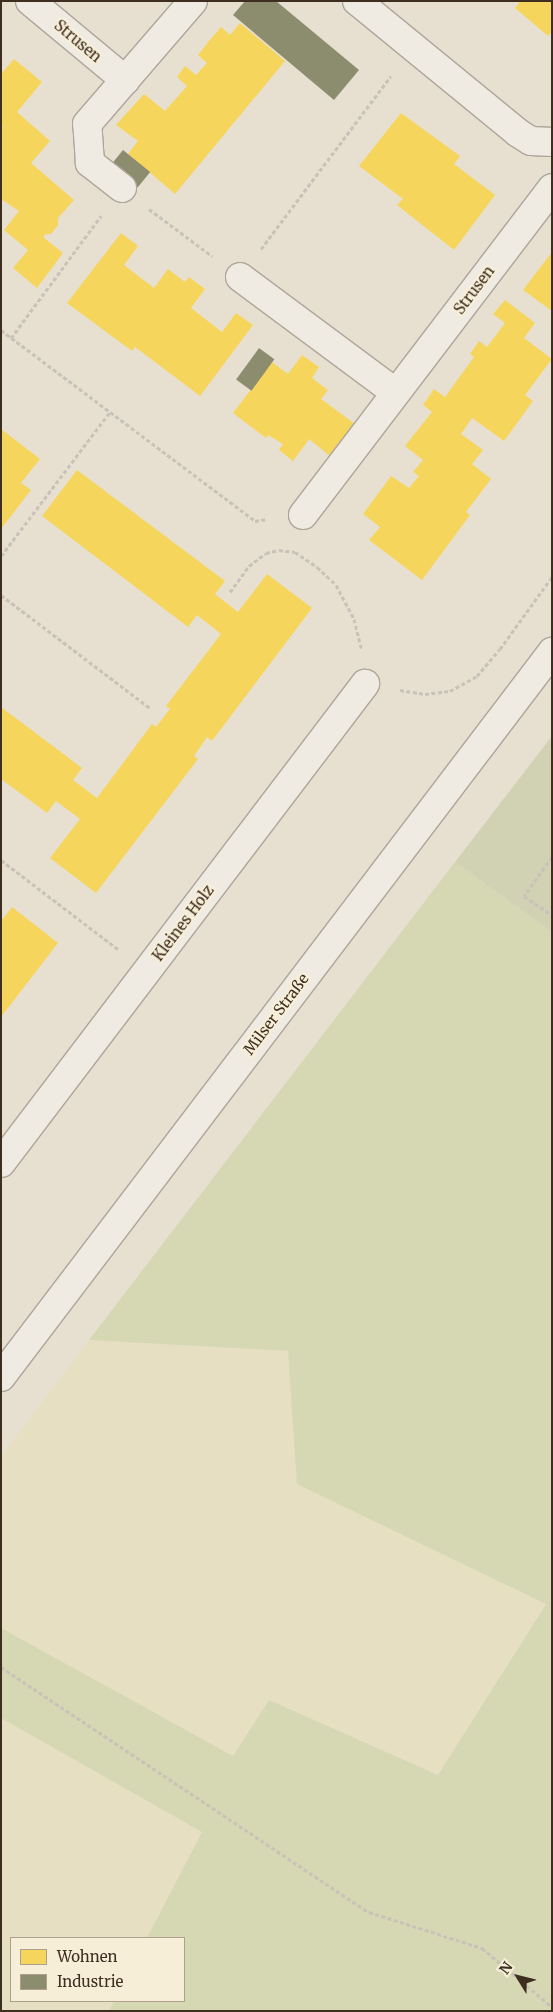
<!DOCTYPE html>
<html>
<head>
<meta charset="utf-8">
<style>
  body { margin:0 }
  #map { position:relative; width:553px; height:2012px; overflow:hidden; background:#e7e0d1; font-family:Merriweather,serif }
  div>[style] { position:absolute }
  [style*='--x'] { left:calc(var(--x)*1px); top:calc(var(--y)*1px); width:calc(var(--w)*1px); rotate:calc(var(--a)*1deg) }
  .farmland>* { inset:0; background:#e6dfc2 }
  .green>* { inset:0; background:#d6d7b3 }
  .cemetery>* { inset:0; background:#d1d1b3 }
  .homes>* { inset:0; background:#f6d55c }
  .industry>* { inset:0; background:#8c8c6e; transform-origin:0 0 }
  .path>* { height:3px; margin-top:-1.5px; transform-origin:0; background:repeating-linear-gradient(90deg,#c8c2b9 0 4px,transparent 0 6.5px) }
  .roads { filter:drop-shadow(1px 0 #ada599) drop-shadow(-1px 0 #ada599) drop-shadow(0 1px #ada599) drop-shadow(0 -1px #ada599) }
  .street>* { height:28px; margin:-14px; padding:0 14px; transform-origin:14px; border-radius:14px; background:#efebe3 }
  .secondary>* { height:28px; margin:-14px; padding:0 14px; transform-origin:14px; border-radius:14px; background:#efebe3 }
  span { translate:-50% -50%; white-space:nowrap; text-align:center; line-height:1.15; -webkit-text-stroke:5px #f7eed8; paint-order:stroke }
  .street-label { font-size:15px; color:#3d2e20 }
  .frame { position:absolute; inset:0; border:2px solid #3d2e20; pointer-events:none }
  .legend { position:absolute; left:10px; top:1937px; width:175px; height:65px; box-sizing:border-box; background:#f7eed8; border:1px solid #ada18e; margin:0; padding:6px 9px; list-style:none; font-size:15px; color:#3d2e20 }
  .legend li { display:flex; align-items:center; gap:10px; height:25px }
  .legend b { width:25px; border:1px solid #ada18e }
  .north { position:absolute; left:493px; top:1952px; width:50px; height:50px; -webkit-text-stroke:4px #f7eed8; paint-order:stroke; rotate:306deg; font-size:14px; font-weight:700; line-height:20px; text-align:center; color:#3d2e20 }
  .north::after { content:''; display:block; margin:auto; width:18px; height:22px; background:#3d2e20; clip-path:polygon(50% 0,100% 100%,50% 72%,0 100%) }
</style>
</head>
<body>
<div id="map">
  <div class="farmland">
    <div style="clip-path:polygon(89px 1340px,288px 1351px,298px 1484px,546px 1603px,438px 1775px,269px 1700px,233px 1756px,1px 1628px,1px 1456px)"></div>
    <div style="clip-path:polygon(1px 1718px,202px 1832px,147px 1938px,11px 1938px,11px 2001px,114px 2001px,109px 2011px,5px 2011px,1px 2009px)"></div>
  </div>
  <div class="green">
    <div style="clip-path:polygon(455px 862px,552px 932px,552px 2011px,109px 2011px,114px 2001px,184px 2001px,184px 1938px,147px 1938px,202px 1832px,1px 1718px,1px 1628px,233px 1756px,269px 1700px,438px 1775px,546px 1604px,297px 1484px,288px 1351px,89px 1340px)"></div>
  </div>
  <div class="cemetery">
    <div style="clip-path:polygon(552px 736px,552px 932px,455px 862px)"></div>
  </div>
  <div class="homes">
    <div style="clip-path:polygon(516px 1px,552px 1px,552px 31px,548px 36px,515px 8px,519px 3px)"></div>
    <div style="clip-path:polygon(240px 23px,285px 61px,175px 194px,128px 154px,138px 141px,116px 125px,144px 94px,165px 111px,187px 86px,177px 77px,185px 66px,196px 75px,207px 63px,198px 55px,209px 41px,221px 27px,230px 35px)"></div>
    <div style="clip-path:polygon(14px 59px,42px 82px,17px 112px,50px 141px,31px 163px,74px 200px,58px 218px,58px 225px,51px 234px,46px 234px,43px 237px,63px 253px,37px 288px,13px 268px,28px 250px,4px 230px,19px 211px,1px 199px,1px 130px,3px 127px,1px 125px,1px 74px)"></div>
    <div style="clip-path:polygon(401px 113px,460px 156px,454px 164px,495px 195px,454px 250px,397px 205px,403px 199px,359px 166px)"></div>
    <div style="clip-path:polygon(121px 233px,138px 246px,124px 265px,154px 288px,168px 269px,185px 282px,189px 277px,205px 289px,191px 308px,222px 332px,236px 313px,253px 325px,200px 396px,135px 347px,132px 351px,67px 303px)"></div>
    <div style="clip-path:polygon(552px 252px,552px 311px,523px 290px)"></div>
    <div style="clip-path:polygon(505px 300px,535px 323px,524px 338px,552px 359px,525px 395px,533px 401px,504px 441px,472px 418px,461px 434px,483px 450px,472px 464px,491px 479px,466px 512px,470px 515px,422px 580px,369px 540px,380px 527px,363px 514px,391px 476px,409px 488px,419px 476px,413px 472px,423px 460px,405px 446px,432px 412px,423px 405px,434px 389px,445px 397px,474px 357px,470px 354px,479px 341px,487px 347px,505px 323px,493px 314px)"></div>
    <div style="clip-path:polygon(302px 355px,319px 367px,312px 378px,328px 390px,321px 399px,355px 424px,330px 456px,309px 439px,293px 461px,279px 450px,283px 444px,268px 435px,266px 438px,233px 413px,272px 362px,288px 374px)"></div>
    <div style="clip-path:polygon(1px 429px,40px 459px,21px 483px,31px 490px,1px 529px)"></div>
    <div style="clip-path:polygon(77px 470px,225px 581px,215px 594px,238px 612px,267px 574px,312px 608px,212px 741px,207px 737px,194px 756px,198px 759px,96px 893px,50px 858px,80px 819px,56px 801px,47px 813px,1px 779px,1px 707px,82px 768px,73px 780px,97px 798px,152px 724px,156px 727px,170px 709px,166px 706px,221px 634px,197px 615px,188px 627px,42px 516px)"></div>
    <div style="clip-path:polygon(12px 907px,58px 943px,1px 1017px,1px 921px)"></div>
  </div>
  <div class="industry">
    <div style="clip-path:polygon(245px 1px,276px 1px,359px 70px,334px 100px,233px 15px)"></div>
    <div style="left:123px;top:150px;width:35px;height:20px;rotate:39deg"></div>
    <div style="left:259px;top:348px;width:19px;height:39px;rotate:36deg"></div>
  </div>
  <div class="path">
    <div style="--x:149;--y:209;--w:79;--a:36.7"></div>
    <div style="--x:261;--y:249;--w:216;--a:-53.1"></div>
    <div style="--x:1;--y:330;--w:318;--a:36.9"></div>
    <div style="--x:255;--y:521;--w:13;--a:-9"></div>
    <div style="--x:11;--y:338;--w:152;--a:-53.6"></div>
    <div style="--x:1;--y:556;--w:181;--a:-52.9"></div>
    <div style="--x:230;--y:592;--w:32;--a:-54"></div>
    <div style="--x:249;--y:566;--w:21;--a:-37"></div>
    <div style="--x:266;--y:553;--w:13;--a:-13"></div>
    <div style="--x:279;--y:550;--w:16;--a:7"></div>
    <div style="--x:295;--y:552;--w:27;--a:34"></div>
    <div style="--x:317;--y:567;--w:26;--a:43"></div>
    <div style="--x:336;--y:585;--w:38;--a:62"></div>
    <div style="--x:354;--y:619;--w:30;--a:76"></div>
    <div style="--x:1;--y:595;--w:187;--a:37.2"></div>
    <div style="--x:400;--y:690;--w:25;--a:9"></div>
    <div style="--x:425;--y:694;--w:25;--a:-7"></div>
    <div style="--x:450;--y:691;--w:31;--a:-29"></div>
    <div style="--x:477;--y:676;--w:35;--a:-50"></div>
    <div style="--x:500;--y:649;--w:89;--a:-54.2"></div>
    <div style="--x:552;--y:857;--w:48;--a:125.7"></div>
    <div style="--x:524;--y:896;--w:34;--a:34"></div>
    <div style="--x:1;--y:860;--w:147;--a:37.3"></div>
    <div style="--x:1;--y:1667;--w:442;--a:33.7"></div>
    <div style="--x:369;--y:1912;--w:119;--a:17.7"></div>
    <div style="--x:482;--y:1948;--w:92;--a:40.1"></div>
  </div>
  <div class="roads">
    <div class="street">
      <div style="--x:30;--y:1;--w:124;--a:39.7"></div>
      <div style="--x:357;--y:1;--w:208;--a:39.3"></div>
      <div style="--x:518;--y:133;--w:15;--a:32"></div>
      <div style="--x:531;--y:141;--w:21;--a:3"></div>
      <div style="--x:122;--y:188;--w:41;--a:-142"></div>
      <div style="--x:90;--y:163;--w:39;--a:-94"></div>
      <div style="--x:87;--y:124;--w:162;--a:-49.2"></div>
      <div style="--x:240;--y:277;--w:194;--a:36.6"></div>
      <div style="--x:303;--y:515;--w:411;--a:-52.7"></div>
      <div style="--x:1;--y:1163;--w:602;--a:-52.77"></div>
    </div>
    <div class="secondary">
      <div style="--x:1;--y:1377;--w:911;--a:-52.77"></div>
    </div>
  </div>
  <div class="street-label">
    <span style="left:78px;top:41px;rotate:40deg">Strusen</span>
    <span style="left:474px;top:290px;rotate:-53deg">Strusen</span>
    <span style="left:183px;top:923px;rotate:-53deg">Kleines Holz</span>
    <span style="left:276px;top:1014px;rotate:-53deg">Milser Straße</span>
  </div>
  <div class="frame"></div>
  <ul class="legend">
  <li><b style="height:14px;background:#f6d55c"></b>Wohnen</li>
  <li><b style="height:14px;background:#8c8c6e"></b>Industrie</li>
  </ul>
  <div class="north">N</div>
</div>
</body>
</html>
